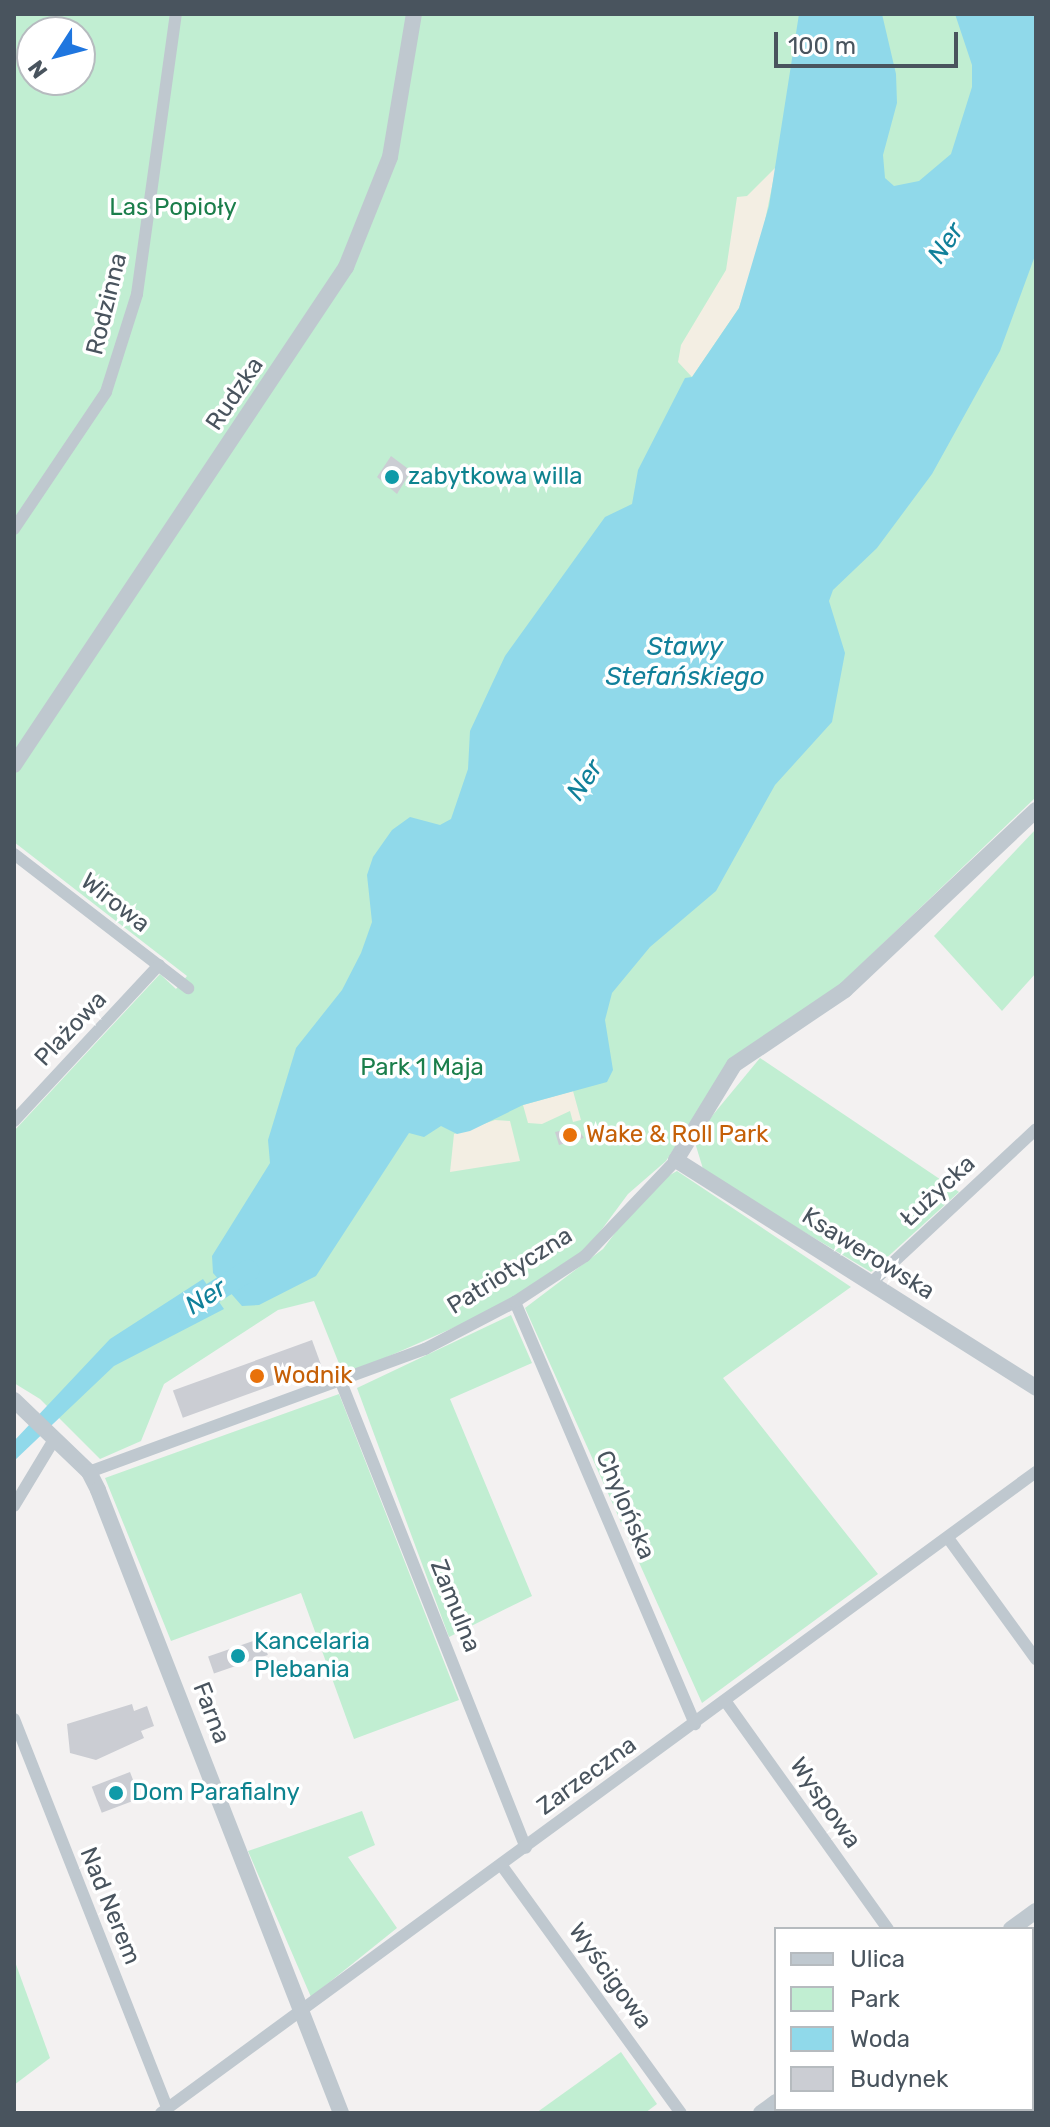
<!DOCTYPE html>
<html>
<head>
<meta charset="utf-8">
<style>
  body { margin:0 }
  #map { position:relative; width:1050px; height:2127px; overflow:hidden; background:#f3f1f1; font-family:Rubik,sans-serif }
  div>[style] { position:absolute }
  [style*='--x'] { left:calc(var(--x)*1px); top:calc(var(--y)*1px); width:calc(var(--w)*1px); rotate:calc(var(--a)*1deg) }
  .green>* { inset:0; background:#c1eed2 }
  .sand>* { inset:0; background:#f3eee3 }
  .water>* { inset:0; background:#90d9ea }
  .river>* { height:22px; margin:-11px; padding:0 11px; transform-origin:11px; border-radius:11px; background:#90d9ea }
  .building>* { inset:0; background:#cbcdd3; transform-origin:0 0 }
  .minor>* { height:12px; margin:-6px; padding:0 6px; transform-origin:6px; border-radius:6px; background:#bfc8cf }
  .tertiary>* { height:16px; margin:-8px; padding:0 8px; transform-origin:8px; border-radius:8px; background:#bfc8cf }
  .dots>* { width:22px; height:22px; translate:-50% -50%; box-sizing:border-box; border:4px solid #fff; border-radius:50% }
  span { translate:-50% -50%; white-space:nowrap; text-align:center; line-height:1.15; -webkit-text-stroke:7px #fff; paint-order:stroke }
  .park-label { font-size:24px; color:#1b7e4b }
  .street-label { font-size:24px; color:#49545e }
  .culture-label { font-size:24px; color:#0d838f }
  .left { translate:0 -50%; text-align:left }
  .food-label { font-size:24px; color:#c56008 }
  .water-label { font-size:26px; color:#11809a; font-style:italic }
  .frame { position:absolute; inset:0; border:16px solid #49545e; pointer-events:none }
  .legend { position:absolute; left:774px; top:1927px; width:260px; height:184px; box-sizing:border-box; background:#fff; border:2px solid #b6bbbf; margin:0; padding:10px 14px; list-style:none; font-size:24px; color:#49545e }
  .legend li { display:flex; align-items:center; gap:16px; height:40px }
  .legend b { width:40px; border:2px solid #b6bbbf }
  .north { position:absolute; left:16px; top:16px; width:80px; height:80px; box-sizing:border-box; background:#fff; border:2px solid #b6bbbf; border-radius:50%; rotate:234deg; font-size:22px; font-weight:700; line-height:32px; text-align:center; color:#49545e }
  .north::after { content:''; display:block; margin:auto; width:28px; height:36px; background:#1f76df; clip-path:polygon(50% 0,100% 100%,50% 72%,0 100%) }
  .scale { position:absolute; left:774px; top:32px; width:184px; height:36px; box-sizing:border-box; border:4px solid #49545e; border-top:0; padding-left:10px; font-size:24px; line-height:28px; white-space:nowrap; color:#49545e; -webkit-text-stroke:6px #fff; paint-order:stroke }
</style>
</head>
<body>
<div id="map">
  <div class="green">
    <div style="clip-path:polygon(evenodd,14px 14px,1036px 14px,1036px 797px,826px 998px,732px 1058px,666px 1161px,628px 1194px,588px 1248px,503px 1306px,344px 1376px,314px 1301px,278px 1310px,164px 1384px,141px 1441px,100px 1459px,40px 1399px,14px 1383px,14px 1131px,160px 974px,176px 989px,187px 976px,14px 842px,14px 14px,32px 32px,80px 32px,80px 80px,32px 80px,32px 32px)"></div>
    <div style="clip-path:polygon(1036px 829px,1036px 973px,1002px 1011px,934px 936px)"></div>
    <div style="clip-path:polygon(760px 1058px,959px 1192px,871px 1272px,704px 1172px,696px 1146px,707px 1122px)"></div>
    <div style="clip-path:polygon(677px 1171px,851px 1287px,723px 1378px,878px 1574px,702px 1703px,525px 1308px,603px 1249px,650px 1186px)"></div>
    <div style="clip-path:polygon(511px 1315px,532px 1363px,450px 1399px,532px 1596px,449px 1637px,357px 1388px)"></div>
    <div style="clip-path:polygon(339px 1394px,459px 1700px,354px 1739px,301px 1593px,171px 1641px,105px 1478px)"></div>
    <div style="clip-path:polygon(362px 1811px,375px 1845px,348px 1857px,397px 1928px,311px 1997px,248px 1851px)"></div>
    <div style="clip-path:polygon(1036px 1935px,1036px 2113px,791px 2113px,1032px 2109px)"></div>
    <div style="clip-path:polygon(14px 1959px,50px 2058px,14px 2085px)"></div>
    <div style="clip-path:polygon(621px 2052px,657px 2104px,645px 2113px,536px 2113px)"></div>
  </div>
  <div class="sand">
    <div style="clip-path:polygon(776px 167px,760px 245px,739px 308px,692px 377px,678px 362px,681px 345px,726px 270px,737px 197px,747px 196px)"></div>
    <div style="clip-path:polygon(573px 1091px,581px 1120px,573px 1122px,570px 1111px,542px 1124px,528px 1123px,523px 1105px)"></div>
    <div style="clip-path:polygon(495px 1120px,510px 1121px,520px 1161px,450px 1172px,454px 1134px)"></div>
  </div>
  <div class="water">
    <div style="clip-path:polygon(799px 14px,882px 14px,896px 74px,897px 103px,883px 155px,885px 178px,894px 186px,919px 181px,951px 154px,972px 87px,972px 65px,955px 14px,1036px 14px,1036px 253px,1000px 351px,932px 474px,877px 548px,833px 590px,829px 601px,845px 653px,832px 722px,775px 785px,716px 891px,650px 947px,612px 993px,605px 1020px,613px 1070px,607px 1082px,523px 1105px,470px 1131px,457px 1134px,441px 1126px,424px 1137px,409px 1133px,316px 1276px,259px 1305px,242px 1306px,213px 1273px,212px 1256px,270px 1163px,268px 1140px,296px 1048px,342px 990px,361px 953px,372px 922px,367px 875px,373px 857px,392px 830px,410px 817px,440px 825px,451px 819px,468px 769px,470px 731px,505px 656px,605px 517px,632px 504px,638px 470px,685px 378px,692px 377px,739px 308px,769px 206px)"></div>
    <div style="clip-path:polygon(203px 1279px,224px 1309px,114px 1366px,14px 1461px,14px 1441px,110px 1339px)"></div>
  </div>
  <div class="river">
    <div style="--x:189;--y:1308;--w:70;--a:-32.1"></div>
  </div>
  <div class="building">
    <div style="clip-path:polygon(391px 456px,411px 471px,397px 494px,377px 477px)"></div>
    <div style="clip-path:polygon(577px 1127px,584px 1138px,559px 1145px,555px 1132px)"></div>
    <div style="left:312px;top:1340px;width:29px;height:148px;rotate:70deg"></div>
    <div style="left:262px;top:1638px;width:18px;height:57px;rotate:71deg"></div>
    <div style="clip-path:polygon(132px 1704px,134px 1711px,147px 1706px,154px 1726px,141px 1731px,144px 1738px,96px 1760px,70px 1753px,67px 1724px)"></div>
    <div style="left:130px;top:1772px;width:28px;height:41px;rotate:69deg"></div>
  </div>
  <div class="minor">
    <div style="--x:14;--y:529;--w:165;--a:-56.1"></div>
    <div style="--x:106;--y:392;--w:103;--a:-72.4"></div>
    <div style="--x:137;--y:294;--w:283;--a:-82.1"></div>
    <div style="--x:14;--y:854;--w:220;--a:37.6"></div>
    <div style="--x:14;--y:1121;--w:213;--a:-47.1"></div>
    <div style="--x:870;--y:1284;--w:227;--a:-43"></div>
    <div style="--x:515;--y:1302;--w:459;--a:66.9"></div>
    <div style="--x:341;--y:1382;--w:501;--a:68.35"></div>
    <div style="--x:89;--y:1472;--w:358;--a:-20.1"></div>
    <div style="--x:425;--y:1349;--w:102;--a:-27.6"></div>
    <div style="--x:515;--y:1302;--w:84;--a:-33.3"></div>
    <div style="--x:585;--y:1256;--w:132;--a:-46.5"></div>
    <div style="--x:14;--y:1506;--w:79;--a:-58.9"></div>
    <div style="--x:948;--y:1538;--w:150;--a:54"></div>
    <div style="--x:726;--y:1702;--w:279;--a:54.5"></div>
    <div style="--x:14;--y:1719;--w:418;--a:68.5"></div>
    <div style="--x:502;--y:1866;--w:305;--a:54.1"></div>
    <div style="--x:161;--y:2113;--w:1085;--a:-36.23"></div>
  </div>
  <div class="tertiary">
    <div style="--x:14;--y:765;--w:599;--a:-56.31"></div>
    <div style="--x:346;--y:267;--w:118;--a:-68.2"></div>
    <div style="--x:390;--y:157;--w:145;--a:-80.5"></div>
    <div style="--x:1036;--y:810;--w:262;--a:136.7"></div>
    <div style="--x:845;--y:990;--w:134;--a:146"></div>
    <div style="--x:734;--y:1065;--w:111;--a:121.4"></div>
    <div style="--x:676;--y:1160;--w:426;--a:32.3"></div>
    <div style="--x:14;--y:1400;--w:104;--a:43.8"></div>
    <div style="--x:89;--y:1472;--w:20;--a:63"></div>
    <div style="--x:98;--y:1490;--w:669;--a:68.69"></div>
    <div style="--x:1011;--y:1929;--w:31;--a:-36"></div>
    <div style="--x:761;--y:2113;--w:19;--a:-36"></div>
  </div>
  <div class="dots">
    <div style="left:392px;top:477px;background:#0f9aa8"></div>
    <div style="left:570px;top:1135px;background:#e8710a"></div>
    <div style="left:257px;top:1376px;background:#e8710a"></div>
    <div style="left:238px;top:1656px;background:#0f9aa8"></div>
    <div style="left:116px;top:1793px;background:#0f9aa8"></div>
  </div>
  <div class="park-label">
    <span style="left:173px;top:208px">Las Popioły</span>
    <span style="left:422px;top:1068px">Park 1 Maja</span>
  </div>
  <div class="street-label">
    <span style="left:107px;top:304px;rotate:-76deg">Rodzinna</span>
    <span style="left:235px;top:394px;rotate:-56deg">Rudzka</span>
    <span style="left:115px;top:903px;rotate:38deg">Wirowa</span>
    <span style="left:71px;top:1029px;rotate:-47deg">Plażowa</span>
    <span style="left:938px;top:1191px;rotate:-43deg">Łużycka</span>
    <span style="left:868px;top:1254px;rotate:32deg">Ksawerowska</span>
    <span style="left:510px;top:1271px;rotate:-32deg">Patriotyczna</span>
    <span style="left:625px;top:1505px;rotate:67deg">Chylońska</span>
    <span style="left:455px;top:1606px;rotate:68deg">Zamulna</span>
    <span style="left:211px;top:1713px;rotate:69deg">Farna</span>
    <span style="left:587px;top:1776px;rotate:-36deg">Zarzeczna</span>
    <span style="left:825px;top:1803px;rotate:55deg">Wyspowa</span>
    <span style="left:110px;top:1906px;rotate:68deg">Nad Nerem</span>
    <span style="left:610px;top:1976px;rotate:54deg">Wyścigowa</span>
  </div>
  <div class="culture-label">
    <span class="left" style="left:408px;top:477px">zabytkowa willa</span>
    <span class="left" style="left:254px;top:1656px">Kancelaria<br>Plebania</span>
    <span class="left" style="left:132px;top:1793px">Dom Parafialny</span>
  </div>
  <div class="food-label">
    <span class="left" style="left:586px;top:1135px">Wake &amp; Roll Park</span>
    <span class="left" style="left:273px;top:1376px">Wodnik</span>
  </div>
  <div class="water-label">
    <span style="left:946px;top:243px;rotate:-56deg">Ner</span>
    <span style="left:685px;top:662px">Stawy<br>Stefańskiego</span>
    <span style="left:585px;top:780px;rotate:-56deg">Ner</span>
    <span style="left:206px;top:1297px;rotate:-33deg">Ner</span>
  </div>
  <div class="frame"></div>
  <ul class="legend">
  <li><b style="height:10px;background:#bfc8cf"></b>Ulica</li>
  <li><b style="height:22px;background:#c1eed2"></b>Park</li>
  <li><b style="height:22px;background:#90d9ea"></b>Woda</li>
  <li><b style="height:22px;background:#cbcdd3"></b>Budynek</li>
  </ul>
  <div class="north">N</div>
  <div class="scale">100 m</div>
</div>
</body>
</html>
